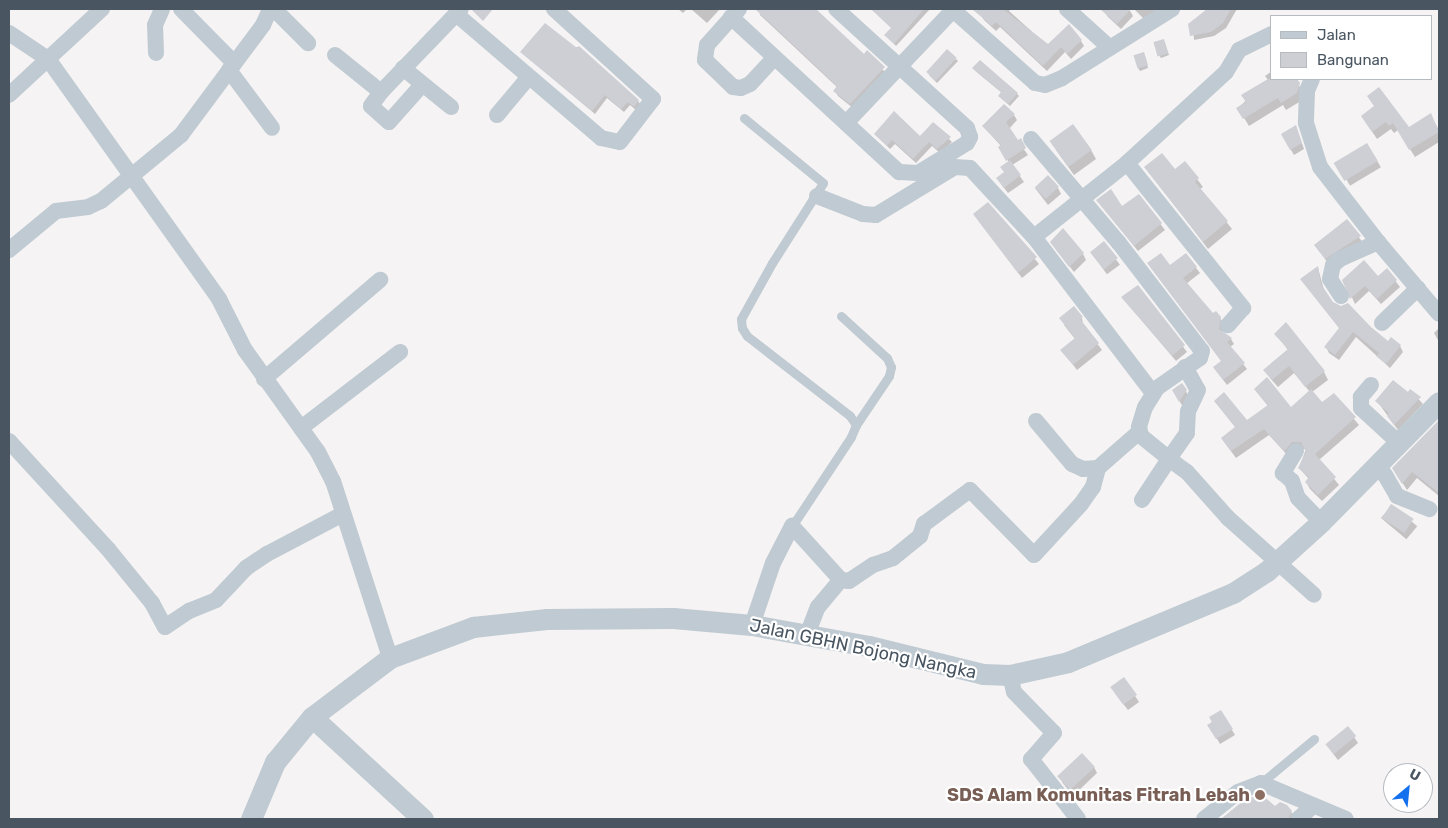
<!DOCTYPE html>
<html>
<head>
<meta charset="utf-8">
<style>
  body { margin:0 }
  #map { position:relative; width:1448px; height:828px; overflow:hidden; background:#f5f3f3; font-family:Rubik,sans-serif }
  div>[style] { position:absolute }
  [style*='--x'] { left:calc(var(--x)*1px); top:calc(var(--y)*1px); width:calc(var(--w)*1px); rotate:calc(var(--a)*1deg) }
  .shadow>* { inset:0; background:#0003; transform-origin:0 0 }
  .building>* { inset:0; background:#cdcfd5; transform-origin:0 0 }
  .service>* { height:9px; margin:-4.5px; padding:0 4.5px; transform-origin:4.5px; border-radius:4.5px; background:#c0cad2 }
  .minor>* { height:16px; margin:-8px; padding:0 8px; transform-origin:8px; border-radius:8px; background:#c0cad2 }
  .tertiary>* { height:21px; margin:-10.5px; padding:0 10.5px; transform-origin:10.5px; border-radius:10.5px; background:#c0cad2 }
  .dots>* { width:14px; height:14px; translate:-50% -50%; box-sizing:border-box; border:2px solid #fff; border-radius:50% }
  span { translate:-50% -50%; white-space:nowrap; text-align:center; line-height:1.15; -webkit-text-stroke:4.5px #fff; paint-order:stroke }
  .street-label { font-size:18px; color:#495661 }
  .education-label { font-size:18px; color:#785e54; font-weight:700 }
  .right { translate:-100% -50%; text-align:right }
  .frame { position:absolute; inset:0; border:10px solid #495661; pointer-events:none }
  .legend { position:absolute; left:1270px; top:15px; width:162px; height:65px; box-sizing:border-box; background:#fff; border:1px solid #b6bbc0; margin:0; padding:6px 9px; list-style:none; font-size:15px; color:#495661 }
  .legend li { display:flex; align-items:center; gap:10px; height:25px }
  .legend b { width:25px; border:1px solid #b6bbc0 }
  .north { position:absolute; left:1383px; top:763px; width:50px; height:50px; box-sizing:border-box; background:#fff; border:1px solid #b6bbc0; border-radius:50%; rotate:28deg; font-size:14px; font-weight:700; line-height:20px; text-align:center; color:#495661 }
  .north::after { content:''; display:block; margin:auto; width:18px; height:22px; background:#1570ed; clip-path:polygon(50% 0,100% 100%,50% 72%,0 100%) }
</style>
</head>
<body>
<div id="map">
  <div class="shadow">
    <div style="clip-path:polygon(678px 9px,687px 9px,683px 13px)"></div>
    <div style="clip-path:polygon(691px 9px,720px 9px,707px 23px)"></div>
    <div style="clip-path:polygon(759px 9px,814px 9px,864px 56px,887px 73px,853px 108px,838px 96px,835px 91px,838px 88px,760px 15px)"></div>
    <div style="clip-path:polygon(871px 9px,930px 9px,896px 46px,886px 35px,892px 28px)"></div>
    <div style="clip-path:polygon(985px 9px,1011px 9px,1009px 11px,1048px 46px,1081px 41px,1084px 46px,1071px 59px,1065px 52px,1047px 71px,1000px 27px,996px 31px,984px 20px,980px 14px)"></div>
    <div style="clip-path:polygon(1105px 9px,1129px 9px,1133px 16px,1121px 29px,1107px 16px)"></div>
    <div style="clip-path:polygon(1134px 9px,1160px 9px,1146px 21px)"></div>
    <div style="clip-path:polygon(1207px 9px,1237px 9px,1226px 28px,1214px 36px,1194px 40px,1193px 25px)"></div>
    <div style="clip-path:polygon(1165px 43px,1169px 55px,1161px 58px,1159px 55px)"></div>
    <div style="clip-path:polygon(579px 47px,638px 101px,641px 105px,636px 110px,630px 105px,624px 112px,607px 98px,595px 114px,521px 52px)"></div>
    <div style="clip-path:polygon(1145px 56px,1148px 68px,1140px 71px,1138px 68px)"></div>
    <div style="clip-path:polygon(956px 59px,958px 61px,937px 83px,929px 75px)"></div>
    <div style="clip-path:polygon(973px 69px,1017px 94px,1019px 96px,1010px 106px,1001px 98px,1002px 93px)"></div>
    <div style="clip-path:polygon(1272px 71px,1272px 79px,1295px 79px,1303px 92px,1301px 101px,1286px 110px,1283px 105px,1249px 126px,1238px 108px,1268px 80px,1265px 76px)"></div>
    <div style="clip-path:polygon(1368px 97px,1409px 128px,1430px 115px,1439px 130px,1439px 142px,1415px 157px,1398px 130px,1394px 133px,1391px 129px,1377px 139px,1367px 124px,1375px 107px)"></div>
    <div style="clip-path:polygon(1014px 115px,1017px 120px,1009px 129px,1028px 155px,1012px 165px,1024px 182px,1008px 193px,1001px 184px,1009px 163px,1001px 146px,983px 126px)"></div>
    <div style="clip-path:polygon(933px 123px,952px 142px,940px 153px,932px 146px,916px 163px,895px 144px,890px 149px,875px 134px,920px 138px)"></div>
    <div style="clip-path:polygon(1296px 127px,1304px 149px,1294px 155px,1282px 135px)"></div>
    <div style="left:1367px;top:144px;width:27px;height:36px;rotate:59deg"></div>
    <div style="clip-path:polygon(1056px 150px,1091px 150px,1096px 159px,1074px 175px)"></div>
    <div style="clip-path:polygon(1185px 163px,1203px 187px,1200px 189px,1232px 229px,1208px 249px,1146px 167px,1175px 171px)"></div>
    <div style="clip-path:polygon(1035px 188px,1058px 188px,1061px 194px,1048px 205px)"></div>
    <div style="clip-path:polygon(1139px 196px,1165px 230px,1138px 251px,1098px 201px,1122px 208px)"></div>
    <div style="clip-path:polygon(988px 204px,1039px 264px,1022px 278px,978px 220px)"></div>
    <div style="clip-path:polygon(1347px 220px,1365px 246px,1331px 268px,1316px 245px)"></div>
    <div style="left:1104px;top:243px;width:27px;height:16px;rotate:54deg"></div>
    <div style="clip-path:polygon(1055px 248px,1083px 254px,1086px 260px,1074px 272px)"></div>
    <div style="clip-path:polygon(1186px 255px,1200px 273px,1186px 284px,1213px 315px,1220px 318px,1224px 324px,1222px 332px,1231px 339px,1234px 344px,1230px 347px,1247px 369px,1227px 385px,1214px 368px,1222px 362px,1170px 267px)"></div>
    <div style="clip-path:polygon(1318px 268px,1324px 290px,1332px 303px,1388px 342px,1400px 346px,1403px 352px,1390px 368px,1356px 337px,1339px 360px,1329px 353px,1326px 347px,1340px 329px,1305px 284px)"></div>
    <div style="clip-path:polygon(1387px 270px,1400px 287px,1381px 304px,1369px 291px,1355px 304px,1344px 280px,1378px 277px)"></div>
    <div style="clip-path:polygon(1138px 286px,1187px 352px,1176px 361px,1123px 298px)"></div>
    <div style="clip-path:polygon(1082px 318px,1083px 325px,1102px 350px,1077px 370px,1062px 350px,1075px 339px,1064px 325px)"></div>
    <div style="clip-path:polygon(1439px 328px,1439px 342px,1434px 333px)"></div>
    <div style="clip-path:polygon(1276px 334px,1324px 372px,1328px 380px,1312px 392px,1322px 404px,1333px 394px,1359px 425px,1319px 460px,1339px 485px,1322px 501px,1310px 489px,1306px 482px,1309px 479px,1299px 468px,1306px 449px,1295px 449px,1289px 457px,1269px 435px,1236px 458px,1222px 439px,1236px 428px,1215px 401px,1247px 421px,1268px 406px,1255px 390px,1290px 409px,1310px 392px,1294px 373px,1278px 387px,1270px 378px,1265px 370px,1288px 350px)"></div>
    <div style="clip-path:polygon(1182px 384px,1189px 397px,1183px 407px,1173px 390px)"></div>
    <div style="clip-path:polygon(1411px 391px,1423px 404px,1398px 430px,1377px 401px)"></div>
    <div style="clip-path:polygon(1439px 421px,1439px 496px,1417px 478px,1407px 490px,1393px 468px)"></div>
    <div style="left:1392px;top:505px;width:33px;height:17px;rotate:40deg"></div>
    <div style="clip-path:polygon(1124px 679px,1139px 702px,1128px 710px,1115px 693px)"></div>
    <div style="clip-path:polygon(1221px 712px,1235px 735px,1220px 744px,1209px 725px)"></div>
    <div style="clip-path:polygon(1348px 728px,1358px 743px,1338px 760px,1331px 751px)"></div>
    <div style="clip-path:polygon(1094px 767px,1097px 773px,1073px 796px,1062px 782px)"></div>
    <div style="clip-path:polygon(1245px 801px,1291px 812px,1293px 814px,1291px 819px,1223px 819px)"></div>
  </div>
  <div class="building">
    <div style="clip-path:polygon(471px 9px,493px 9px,483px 21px)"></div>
    <div style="clip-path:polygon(755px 9px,816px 9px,864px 54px,867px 50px,885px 67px,850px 104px,833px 91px,837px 86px)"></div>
    <div style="clip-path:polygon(871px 9px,924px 9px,894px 44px,884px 35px,891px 28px)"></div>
    <div style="clip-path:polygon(972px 9px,1003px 9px,1048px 44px,1069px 24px,1082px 40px,1067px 54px,1061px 47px,1043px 66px,996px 22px,992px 26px)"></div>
    <div style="clip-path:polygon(1100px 9px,1131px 9px,1117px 24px)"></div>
    <div style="clip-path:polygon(1207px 9px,1231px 9px,1223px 23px,1211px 32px,1190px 36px,1188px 24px)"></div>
    <div style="clip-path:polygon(545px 23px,577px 48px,579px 46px,639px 100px,634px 107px,628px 102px,621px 109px,605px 95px,592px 111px,520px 52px)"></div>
    <div style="left:1164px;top:39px;width:15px;height:11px;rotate:74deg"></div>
    <div style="left:947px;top:49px;width:13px;height:31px;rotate:42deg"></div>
    <div style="left:1144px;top:52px;width:14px;height:11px;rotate:73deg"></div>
    <div style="clip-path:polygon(980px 60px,1018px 93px,1008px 104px,998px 96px,1001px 92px,972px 68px)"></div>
    <div style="clip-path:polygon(1268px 79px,1297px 79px,1300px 83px,1297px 93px,1281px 103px,1278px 98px,1243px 119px,1236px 108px,1246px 102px,1241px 95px)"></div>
    <div style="clip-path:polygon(1379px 87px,1409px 127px,1431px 113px,1439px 132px,1409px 150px,1393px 123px,1389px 126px,1386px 122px,1372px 132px,1361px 116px,1374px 106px,1367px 96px)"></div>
    <div style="clip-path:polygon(1004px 104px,1015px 114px,1006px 122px,1018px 140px,1021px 138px,1026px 148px,1006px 161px,998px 147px,1001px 145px,982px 126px)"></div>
    <div style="clip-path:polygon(894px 111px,920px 136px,933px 122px,951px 137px,937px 149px,929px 142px,913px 159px,892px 140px,887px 146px,874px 134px)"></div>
    <div style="left:1073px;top:124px;width:32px;height:29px;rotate:54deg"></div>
    <div style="clip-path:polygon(1296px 125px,1302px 143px,1290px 150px,1281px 134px)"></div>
    <div style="left:1367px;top:143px;width:21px;height:39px;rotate:59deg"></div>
    <div style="clip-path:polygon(1162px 153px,1175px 169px,1185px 161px,1199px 178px,1195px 182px,1228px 221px,1203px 242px,1144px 167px)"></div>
    <div style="clip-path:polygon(1010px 160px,1021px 175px,1004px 188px,996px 178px,1004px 172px,1000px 167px)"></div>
    <div style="left:1048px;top:175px;width:16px;height:18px;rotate:47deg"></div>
    <div style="clip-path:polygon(1111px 189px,1122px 206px,1139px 194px,1162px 223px,1134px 246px,1096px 200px)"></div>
    <div style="clip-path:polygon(988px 202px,1037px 257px,1018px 273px,973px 214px)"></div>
    <div style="clip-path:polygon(1347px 219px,1361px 236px,1325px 259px,1314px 245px)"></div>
    <div style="clip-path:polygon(1063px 228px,1084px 253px,1069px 267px,1050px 242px)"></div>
    <div style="left:1104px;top:241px;width:22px;height:18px;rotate:51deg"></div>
    <div style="clip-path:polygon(1161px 253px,1170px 265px,1186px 253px,1197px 267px,1183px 278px,1213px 313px,1216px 311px,1221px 317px,1219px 329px,1232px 338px,1227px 342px,1245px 363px,1223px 380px,1213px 367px,1221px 361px,1147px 263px)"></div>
    <div style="clip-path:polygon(1364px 260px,1378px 276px,1387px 268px,1397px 280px,1377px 299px,1365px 286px,1350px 299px,1342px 280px)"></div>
    <div style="clip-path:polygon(1318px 266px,1321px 284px,1333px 302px,1341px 306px,1348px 303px,1371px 327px,1388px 341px,1391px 337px,1401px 345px,1386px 364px,1376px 356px,1379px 353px,1353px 332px,1335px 355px,1324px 347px,1339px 328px,1300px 279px)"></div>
    <div style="clip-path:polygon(1138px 285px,1185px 345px,1172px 356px,1121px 297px)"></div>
    <div style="clip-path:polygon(1074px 306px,1083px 317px,1080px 319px,1099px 343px,1073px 365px,1060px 350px,1075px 338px,1059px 318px)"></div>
    <div style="clip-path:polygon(1286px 322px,1325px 371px,1305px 387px,1289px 366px,1272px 380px,1263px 370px,1288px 349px,1274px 334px)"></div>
    <div style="clip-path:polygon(1267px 377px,1291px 407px,1311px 389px,1322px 402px,1334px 393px,1356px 417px,1315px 454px,1336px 477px,1318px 495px,1305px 482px,1309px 477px,1298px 468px,1306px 452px,1301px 442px,1292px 442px,1284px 451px,1264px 429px,1231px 451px,1221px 438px,1235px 427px,1214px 401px,1224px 392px,1247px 420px,1268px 405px,1254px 389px)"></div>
    <div style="clip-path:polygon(1393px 380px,1408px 392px,1410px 389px,1421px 397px,1394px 425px,1387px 416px,1389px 413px,1375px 401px)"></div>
    <div style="clip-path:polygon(1182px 383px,1187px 390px,1179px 402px,1172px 390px)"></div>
    <div style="clip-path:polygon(1439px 420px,1439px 493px,1412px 472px,1402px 484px,1392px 468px)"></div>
    <div style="left:1391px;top:504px;width:27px;height:17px;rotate:33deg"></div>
    <div style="left:1124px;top:677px;width:22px;height:17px;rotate:54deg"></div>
    <div style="clip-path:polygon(1221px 710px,1233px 729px,1216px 739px,1207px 725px,1212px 722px,1209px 717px)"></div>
    <div style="left:1348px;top:726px;width:13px;height:29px;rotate:51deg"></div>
    <div style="left:1082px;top:753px;width:19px;height:34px;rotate:47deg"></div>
    <div style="clip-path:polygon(1261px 794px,1275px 806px,1280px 802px,1287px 805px,1292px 811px,1288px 819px,1221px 819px,1244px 800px)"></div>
  </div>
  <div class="service">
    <div style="--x:744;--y:118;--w:102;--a:39.4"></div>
    <div style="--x:823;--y:183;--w:95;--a:122.5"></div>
    <div style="--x:772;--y:263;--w:64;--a:119"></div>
    <div style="--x:741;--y:319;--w:9;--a:84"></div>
    <div style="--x:742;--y:328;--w:9;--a:58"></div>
    <div style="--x:747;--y:336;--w:130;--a:37.8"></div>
    <div style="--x:850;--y:416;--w:11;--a:56"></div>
    <div style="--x:856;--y:425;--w:13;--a:113"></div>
    <div style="--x:851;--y:437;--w:107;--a:123.5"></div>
    <div style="--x:841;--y:316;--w:62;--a:42.4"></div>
    <div style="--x:887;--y:358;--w:10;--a:66"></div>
    <div style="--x:891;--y:367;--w:9;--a:103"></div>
    <div style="--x:889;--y:376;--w:59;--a:124"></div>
    <div style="--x:1261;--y:783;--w:69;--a:-39.7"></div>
  </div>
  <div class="minor">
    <div style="--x:181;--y:9;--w:76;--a:45.5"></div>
    <div style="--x:739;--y:9;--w:48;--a:131.6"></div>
    <div style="--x:707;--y:45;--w:15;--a:98"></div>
    <div style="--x:705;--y:60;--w:39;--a:44"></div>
    <div style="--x:733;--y:87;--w:8;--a:7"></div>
    <div style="--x:741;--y:88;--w:10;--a:-24"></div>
    <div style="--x:750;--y:84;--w:35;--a:-47"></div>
    <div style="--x:952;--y:9;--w:111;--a:41.7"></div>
    <div style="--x:1035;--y:83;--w:10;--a:11"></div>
    <div style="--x:1045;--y:85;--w:18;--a:-22"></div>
    <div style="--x:1062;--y:78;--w:130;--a:-32.1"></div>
    <div style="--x:1067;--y:9;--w:57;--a:42.1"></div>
    <div style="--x:275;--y:10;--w:47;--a:45"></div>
    <div style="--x:456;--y:14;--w:191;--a:40.5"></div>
    <div style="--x:601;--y:138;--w:19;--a:12"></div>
    <div style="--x:620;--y:142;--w:54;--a:-52.5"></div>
    <div style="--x:653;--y:99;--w:134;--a:-137.7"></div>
    <div style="--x:731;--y:17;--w:229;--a:42.7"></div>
    <div style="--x:899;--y:172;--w:19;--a:3"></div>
    <div style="--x:918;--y:173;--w:57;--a:-31.5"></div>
    <div style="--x:967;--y:143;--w:7;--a:-63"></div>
    <div style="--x:970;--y:137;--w:9;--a:-108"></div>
    <div style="--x:967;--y:128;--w:177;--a:-137.7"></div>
    <div style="--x:9;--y:33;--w:47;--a:33.7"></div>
    <div style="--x:48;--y:59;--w:295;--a:54.5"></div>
    <div style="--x:219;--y:299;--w:57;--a:63"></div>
    <div style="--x:245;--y:350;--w:125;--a:54.4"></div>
    <div style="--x:318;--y:452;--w:33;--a:63"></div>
    <div style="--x:333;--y:481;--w:186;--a:72.1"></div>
    <div style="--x:156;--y:53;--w:28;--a:-92"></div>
    <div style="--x:155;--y:25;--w:17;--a:-66"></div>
    <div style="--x:335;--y:55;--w:59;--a:38.8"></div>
    <div style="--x:381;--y:92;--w:115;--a:-46.1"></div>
    <div style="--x:403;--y:68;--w:62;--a:39.1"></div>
    <div style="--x:229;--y:70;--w:72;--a:53.4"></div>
    <div style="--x:1312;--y:79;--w:13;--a:113"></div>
    <div style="--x:1307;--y:91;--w:32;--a:92"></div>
    <div style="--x:1306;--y:123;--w:46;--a:72.3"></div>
    <div style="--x:1320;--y:167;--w:95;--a:52.3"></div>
    <div style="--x:1378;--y:242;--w:94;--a:49.7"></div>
    <div style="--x:381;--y:92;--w:17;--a:126"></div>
    <div style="--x:371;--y:106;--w:24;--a:42"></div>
    <div style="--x:389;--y:122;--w:48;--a:-48.4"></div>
    <div style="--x:9;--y:95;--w:127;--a:-42.8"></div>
    <div style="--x:497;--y:115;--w:48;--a:-50"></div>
    <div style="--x:846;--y:123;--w:157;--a:-46.5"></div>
    <div style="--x:1031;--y:139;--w:136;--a:49.8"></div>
    <div style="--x:1119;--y:243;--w:136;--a:52.5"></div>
    <div style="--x:1202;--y:351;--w:7;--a:106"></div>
    <div style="--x:1200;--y:358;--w:52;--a:145.1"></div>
    <div style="--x:1157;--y:388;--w:22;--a:122"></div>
    <div style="--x:1145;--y:407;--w:21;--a:107"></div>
    <div style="--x:1139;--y:427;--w:9;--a:77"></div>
    <div style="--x:1141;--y:436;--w:36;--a:39"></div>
    <div style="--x:1169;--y:459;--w:49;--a:123.4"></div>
    <div style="--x:1127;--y:163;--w:134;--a:-42.6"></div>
    <div style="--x:1226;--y:72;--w:26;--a:-59"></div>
    <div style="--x:1239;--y:50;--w:37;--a:-26"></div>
    <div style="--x:817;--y:196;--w:49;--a:21.4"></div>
    <div style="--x:863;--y:214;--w:13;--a:4"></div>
    <div style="--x:876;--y:215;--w:92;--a:-31.3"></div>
    <div style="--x:955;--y:167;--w:15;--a:4"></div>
    <div style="--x:970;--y:168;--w:94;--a:47.2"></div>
    <div style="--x:1034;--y:237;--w:196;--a:52.7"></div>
    <div style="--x:1034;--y:237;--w:119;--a:-38.5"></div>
    <div style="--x:1127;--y:163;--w:186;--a:51.3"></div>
    <div style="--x:1243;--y:308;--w:23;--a:131"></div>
    <div style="--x:9;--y:250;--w:61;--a:-39.7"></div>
    <div style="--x:56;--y:211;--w:32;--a:-7"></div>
    <div style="--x:88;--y:207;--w:14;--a:-25"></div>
    <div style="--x:101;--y:201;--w:104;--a:-39.5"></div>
    <div style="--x:181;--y:135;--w:137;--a:-53.3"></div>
    <div style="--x:263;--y:25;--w:17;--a:-66"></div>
    <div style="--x:1341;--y:296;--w:20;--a:-123"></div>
    <div style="--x:1330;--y:279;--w:14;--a:-78"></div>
    <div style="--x:1333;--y:265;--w:9;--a:-41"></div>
    <div style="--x:1340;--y:259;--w:42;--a:-24.1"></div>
    <div style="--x:1382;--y:323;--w:50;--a:-44.2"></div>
    <div style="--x:1185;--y:367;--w:26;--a:61"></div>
    <div style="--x:1198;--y:390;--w:23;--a:115"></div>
    <div style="--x:1188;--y:411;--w:22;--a:93"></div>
    <div style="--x:1187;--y:433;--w:32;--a:125"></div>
    <div style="--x:1169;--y:459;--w:22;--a:36"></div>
    <div style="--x:1187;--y:472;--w:62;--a:48.3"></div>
    <div style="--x:1228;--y:518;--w:115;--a:41.8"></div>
    <div style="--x:264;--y:379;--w:153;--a:-40.5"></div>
    <div style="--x:1371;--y:385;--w:16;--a:130"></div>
    <div style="--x:1361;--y:397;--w:11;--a:90"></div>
    <div style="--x:1361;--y:408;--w:53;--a:42.7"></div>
    <div style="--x:1036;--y:421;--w:56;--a:50.1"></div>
    <div style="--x:1072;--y:464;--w:12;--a:24"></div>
    <div style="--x:1083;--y:469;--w:15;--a:-4"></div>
    <div style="--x:301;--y:428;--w:125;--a:-37.5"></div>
    <div style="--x:9;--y:441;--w:147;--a:47.5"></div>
    <div style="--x:108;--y:549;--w:70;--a:50.8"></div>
    <div style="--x:152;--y:603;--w:27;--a:62"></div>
    <div style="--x:165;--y:627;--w:29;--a:-34"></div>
    <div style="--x:189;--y:611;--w:29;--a:-22"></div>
    <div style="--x:216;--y:600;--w:44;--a:-46.8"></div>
    <div style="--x:246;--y:568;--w:25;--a:-34"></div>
    <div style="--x:267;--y:554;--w:86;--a:-27.8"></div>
    <div style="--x:1296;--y:451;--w:26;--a:121"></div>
    <div style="--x:1283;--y:473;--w:12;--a:42"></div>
    <div style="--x:1292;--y:481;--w:18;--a:71"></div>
    <div style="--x:1298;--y:498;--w:33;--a:46"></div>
    <div style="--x:1376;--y:467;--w:12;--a:42"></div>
    <div style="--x:1385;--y:475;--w:24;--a:60"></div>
    <div style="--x:1397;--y:496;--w:35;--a:22"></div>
    <div style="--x:752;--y:625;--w:65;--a:-71.3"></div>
    <div style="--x:773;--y:563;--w:42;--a:-62.8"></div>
    <div style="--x:792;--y:526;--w:73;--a:47.8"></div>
    <div style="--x:841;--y:580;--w:8;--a:7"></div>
    <div style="--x:849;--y:581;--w:29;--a:-34"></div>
    <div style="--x:873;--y:565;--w:21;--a:-19"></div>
    <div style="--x:893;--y:558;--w:35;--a:-39"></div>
    <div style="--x:920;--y:536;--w:13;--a:-72"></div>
    <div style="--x:924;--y:524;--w:57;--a:-36.5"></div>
    <div style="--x:970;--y:490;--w:91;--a:45.4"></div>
    <div style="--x:1034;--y:555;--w:69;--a:-47.3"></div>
    <div style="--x:1081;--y:504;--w:21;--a:-55"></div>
    <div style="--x:1093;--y:487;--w:20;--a:-75"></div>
    <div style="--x:1098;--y:468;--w:55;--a:-41.3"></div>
    <div style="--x:807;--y:635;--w:30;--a:-69"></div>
    <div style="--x:818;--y:607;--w:35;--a:-50"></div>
    <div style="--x:1010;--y:675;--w:17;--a:77"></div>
    <div style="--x:1014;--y:692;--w:57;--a:45.7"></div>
    <div style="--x:1054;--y:733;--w:35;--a:131"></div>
    <div style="--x:1031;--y:759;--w:76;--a:51.9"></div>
    <div style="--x:1204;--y:819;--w:43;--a:-38.5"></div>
    <div style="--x:1238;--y:792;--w:25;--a:-21"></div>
    <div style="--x:1261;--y:783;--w:92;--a:23"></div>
    <div style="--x:1298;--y:819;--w:20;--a:-41"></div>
  </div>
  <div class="tertiary">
    <div style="--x:312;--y:717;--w:151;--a:42.6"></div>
    <div style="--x:251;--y:819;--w:62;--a:-67.2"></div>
    <div style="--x:275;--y:762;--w:58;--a:-50.6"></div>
    <div style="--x:312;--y:717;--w:98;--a:-37.1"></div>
    <div style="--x:390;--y:658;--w:89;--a:-20.5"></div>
    <div style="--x:473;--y:627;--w:74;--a:-6.2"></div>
    <div style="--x:547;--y:619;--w:126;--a:-0.5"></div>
    <div style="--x:673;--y:618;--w:79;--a:5.1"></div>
    <div style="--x:752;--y:625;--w:119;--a:10.2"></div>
    <div style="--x:869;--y:646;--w:117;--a:13.8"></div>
    <div style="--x:983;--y:674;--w:27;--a:2"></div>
    <div style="--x:1010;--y:675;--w:59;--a:-12.6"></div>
    <div style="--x:1068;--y:662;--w:179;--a:-22.7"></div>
    <div style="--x:1233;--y:593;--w:40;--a:-32.9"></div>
    <div style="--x:1267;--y:571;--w:73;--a:-42.2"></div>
    <div style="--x:1321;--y:522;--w:168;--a:-45.5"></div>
  </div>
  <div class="dots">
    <div style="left:1260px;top:795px;background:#8d6e63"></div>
  </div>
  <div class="street-label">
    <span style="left:863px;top:649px;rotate:12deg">Jalan GBHN Bojong Nangka</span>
  </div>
  <div class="education-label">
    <span class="right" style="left:1250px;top:795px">SDS Alam Komunitas Fitrah Lebah</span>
  </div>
  <div class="frame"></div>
  <ul class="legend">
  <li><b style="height:6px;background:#c0cad2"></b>Jalan</li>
  <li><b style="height:14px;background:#cdcfd5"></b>Bangunan</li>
  </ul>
  <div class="north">U</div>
</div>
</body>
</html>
